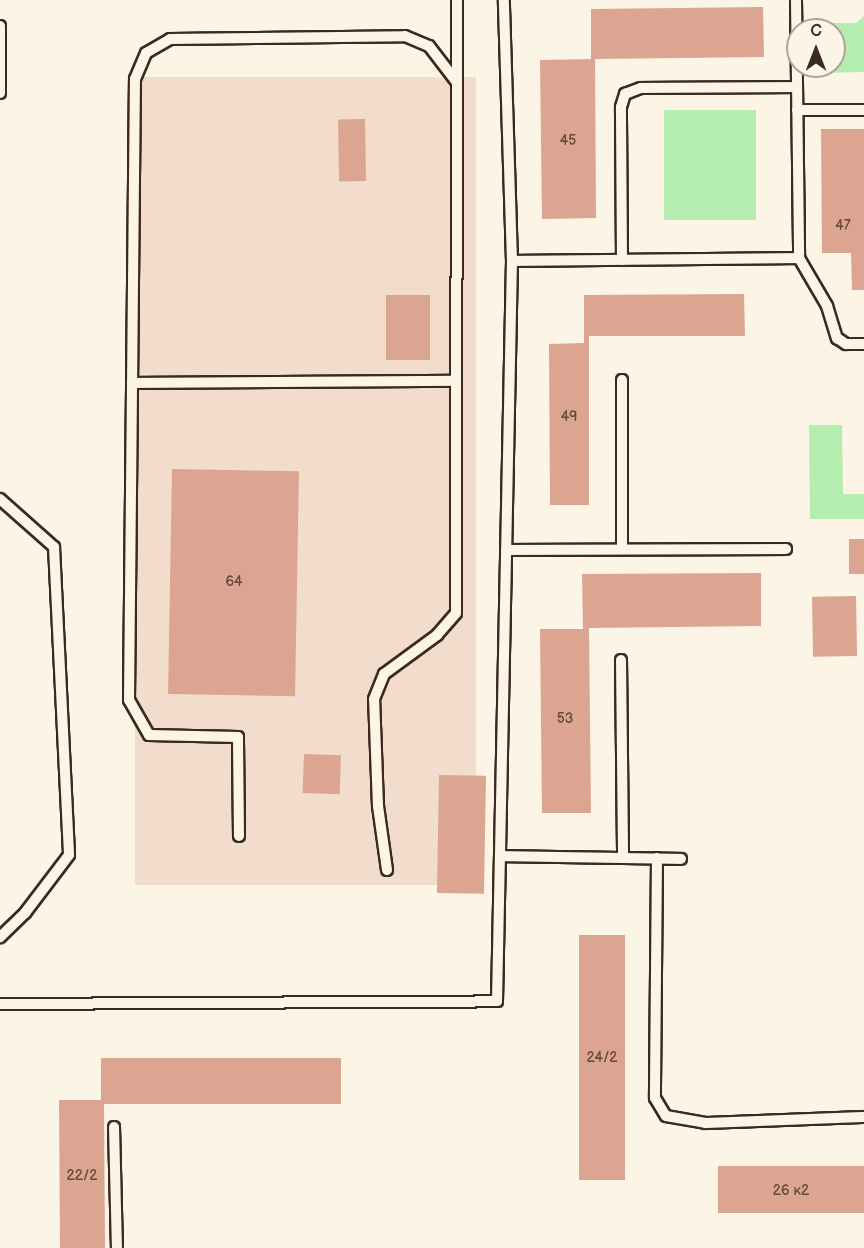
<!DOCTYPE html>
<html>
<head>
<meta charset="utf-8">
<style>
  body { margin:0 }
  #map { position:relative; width:864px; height:1248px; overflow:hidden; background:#fcf5e5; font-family:"Balsamiq Sans",sans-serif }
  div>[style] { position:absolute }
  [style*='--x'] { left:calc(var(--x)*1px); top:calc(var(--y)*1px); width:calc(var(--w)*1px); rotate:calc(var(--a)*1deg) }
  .built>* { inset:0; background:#f2ddcc; transform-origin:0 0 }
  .green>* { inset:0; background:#b5ecb0; transform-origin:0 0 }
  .building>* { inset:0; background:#dba592; transform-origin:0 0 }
  .roads { filter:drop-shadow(2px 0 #3b2a1e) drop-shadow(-2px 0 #3b2a1e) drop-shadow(0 2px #3b2a1e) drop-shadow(0 -2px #3b2a1e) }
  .lane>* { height:10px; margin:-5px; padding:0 5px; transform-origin:5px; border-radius:5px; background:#fcf5e5 }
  span { translate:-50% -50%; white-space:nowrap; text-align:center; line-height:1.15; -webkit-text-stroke:4.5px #fcf5e5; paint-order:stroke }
  .number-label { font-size:14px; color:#63493b }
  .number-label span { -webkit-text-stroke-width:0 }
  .north { position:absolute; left:786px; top:18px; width:60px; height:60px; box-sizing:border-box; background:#fcf5e5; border:2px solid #afa495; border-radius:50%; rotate:0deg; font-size:16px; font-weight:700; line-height:24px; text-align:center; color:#3b2a1e }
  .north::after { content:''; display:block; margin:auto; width:21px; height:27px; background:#3b2a1e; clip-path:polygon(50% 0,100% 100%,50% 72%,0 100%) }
</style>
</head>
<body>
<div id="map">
  <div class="built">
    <div style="left:476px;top:77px;width:808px;height:341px;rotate:90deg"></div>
  </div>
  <div class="green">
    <div style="clip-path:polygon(864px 16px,864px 72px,819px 73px,819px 66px,834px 66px,834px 30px,828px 30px,828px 23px,856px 23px)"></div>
    <div style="left:756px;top:110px;width:110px;height:92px;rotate:90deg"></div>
    <div style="clip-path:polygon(809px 425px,842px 425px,843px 494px,864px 494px,864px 519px,810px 519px)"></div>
  </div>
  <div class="building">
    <div style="clip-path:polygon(763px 7px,764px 57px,595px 59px,596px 218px,542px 219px,540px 60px,591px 59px,591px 9px)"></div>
    <div style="left:365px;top:119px;width:62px;height:27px;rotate:89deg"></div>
    <div style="clip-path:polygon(821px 129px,864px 129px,864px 290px,852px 290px,851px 253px,822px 253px)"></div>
    <div style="clip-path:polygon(744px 294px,745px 336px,589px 336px,589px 505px,550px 505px,549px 344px,584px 343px,584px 295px)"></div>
    <div style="left:386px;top:295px;width:44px;height:65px"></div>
    <div style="left:172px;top:469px;width:127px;height:225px;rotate:1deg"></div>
    <div style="left:849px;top:539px;width:15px;height:35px"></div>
    <div style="clip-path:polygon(761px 573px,761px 626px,589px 628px,591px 813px,542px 813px,540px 629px,583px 629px,582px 574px)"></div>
    <div style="left:856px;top:596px;width:60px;height:44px;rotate:89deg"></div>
    <div style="left:304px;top:754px;width:37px;height:39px;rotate:2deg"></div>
    <div style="left:439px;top:775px;width:47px;height:118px;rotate:1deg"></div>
    <div style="left:579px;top:935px;width:46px;height:245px"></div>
    <div style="clip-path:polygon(101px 1058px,341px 1058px,341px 1104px,104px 1104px,105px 1248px,60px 1248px,59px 1100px,101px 1100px)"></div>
    <div style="left:864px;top:1166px;width:47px;height:146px;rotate:90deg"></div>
  </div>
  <div class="roads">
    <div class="lane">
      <div style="--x:796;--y:0;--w:258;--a:89.3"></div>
      <div style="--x:799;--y:258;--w:56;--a:59.7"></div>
      <div style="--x:827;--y:306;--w:34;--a:73"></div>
      <div style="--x:837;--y:338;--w:11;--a:34"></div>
      <div style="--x:846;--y:344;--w:18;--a:0"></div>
      <div style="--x:0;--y:26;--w:67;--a:90"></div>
      <div style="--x:797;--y:110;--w:67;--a:0"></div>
      <div style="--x:622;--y:260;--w:153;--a:-90.4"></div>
      <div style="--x:621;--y:107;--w:14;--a:-73"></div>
      <div style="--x:625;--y:94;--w:17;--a:-21"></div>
      <div style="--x:641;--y:88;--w:156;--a:-0.4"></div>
      <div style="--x:512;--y:261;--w:287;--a:-0.6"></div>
      <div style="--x:622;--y:380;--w:169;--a:90"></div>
      <div style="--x:132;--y:383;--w:324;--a:-0.4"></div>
      <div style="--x:0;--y:499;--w:72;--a:41.6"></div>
      <div style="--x:54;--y:547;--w:308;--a:87.2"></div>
      <div style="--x:69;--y:855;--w:73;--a:127.2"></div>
      <div style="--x:25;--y:913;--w:35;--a:136"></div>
      <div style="--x:506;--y:550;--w:280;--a:-0.2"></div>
      <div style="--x:621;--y:660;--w:197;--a:89.4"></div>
      <div style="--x:239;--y:836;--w:99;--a:-90.6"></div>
      <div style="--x:238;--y:737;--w:89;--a:-178.7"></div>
      <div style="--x:149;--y:735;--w:40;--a:-119.7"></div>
      <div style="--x:129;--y:700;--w:621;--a:-89.45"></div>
      <div style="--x:135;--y:79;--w:28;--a:-67"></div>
      <div style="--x:146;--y:53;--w:28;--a:-30"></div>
      <div style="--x:170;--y:39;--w:235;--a:-0.7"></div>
      <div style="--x:405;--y:36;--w:26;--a:23"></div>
      <div style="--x:429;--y:46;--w:44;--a:52.4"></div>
      <div style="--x:500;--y:856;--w:181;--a:0.9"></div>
      <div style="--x:657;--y:858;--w:240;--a:90.5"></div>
      <div style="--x:655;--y:1098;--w:21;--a:59"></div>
      <div style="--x:666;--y:1116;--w:40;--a:10"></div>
      <div style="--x:705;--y:1123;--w:159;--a:-2.2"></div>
      <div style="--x:387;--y:870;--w:65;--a:-98"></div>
      <div style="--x:378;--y:806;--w:107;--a:-92.1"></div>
      <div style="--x:374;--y:699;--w:27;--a:-68"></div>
      <div style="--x:384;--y:674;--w:66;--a:-36.3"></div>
      <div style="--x:437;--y:635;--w:29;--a:-49"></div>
      <div style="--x:456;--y:613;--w:613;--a:-89.91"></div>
      <div style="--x:0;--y:1004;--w:497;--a:-0.3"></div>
      <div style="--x:497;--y:1001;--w:740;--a:-88.84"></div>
      <div style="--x:512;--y:261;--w:261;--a:-91.8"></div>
      <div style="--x:114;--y:1127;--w:121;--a:88.6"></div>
    </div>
  </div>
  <div class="number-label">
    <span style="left:568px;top:141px">45</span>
    <span style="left:843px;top:226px">47</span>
    <span style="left:569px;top:417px">49</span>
    <span style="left:234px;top:582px">64</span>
    <span style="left:565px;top:719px">53</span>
    <span style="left:602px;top:1058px">24/2</span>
    <span style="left:82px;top:1176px">22/2</span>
    <span style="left:791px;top:1191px">26 к2</span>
  </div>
  <div class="north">С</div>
</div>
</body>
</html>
